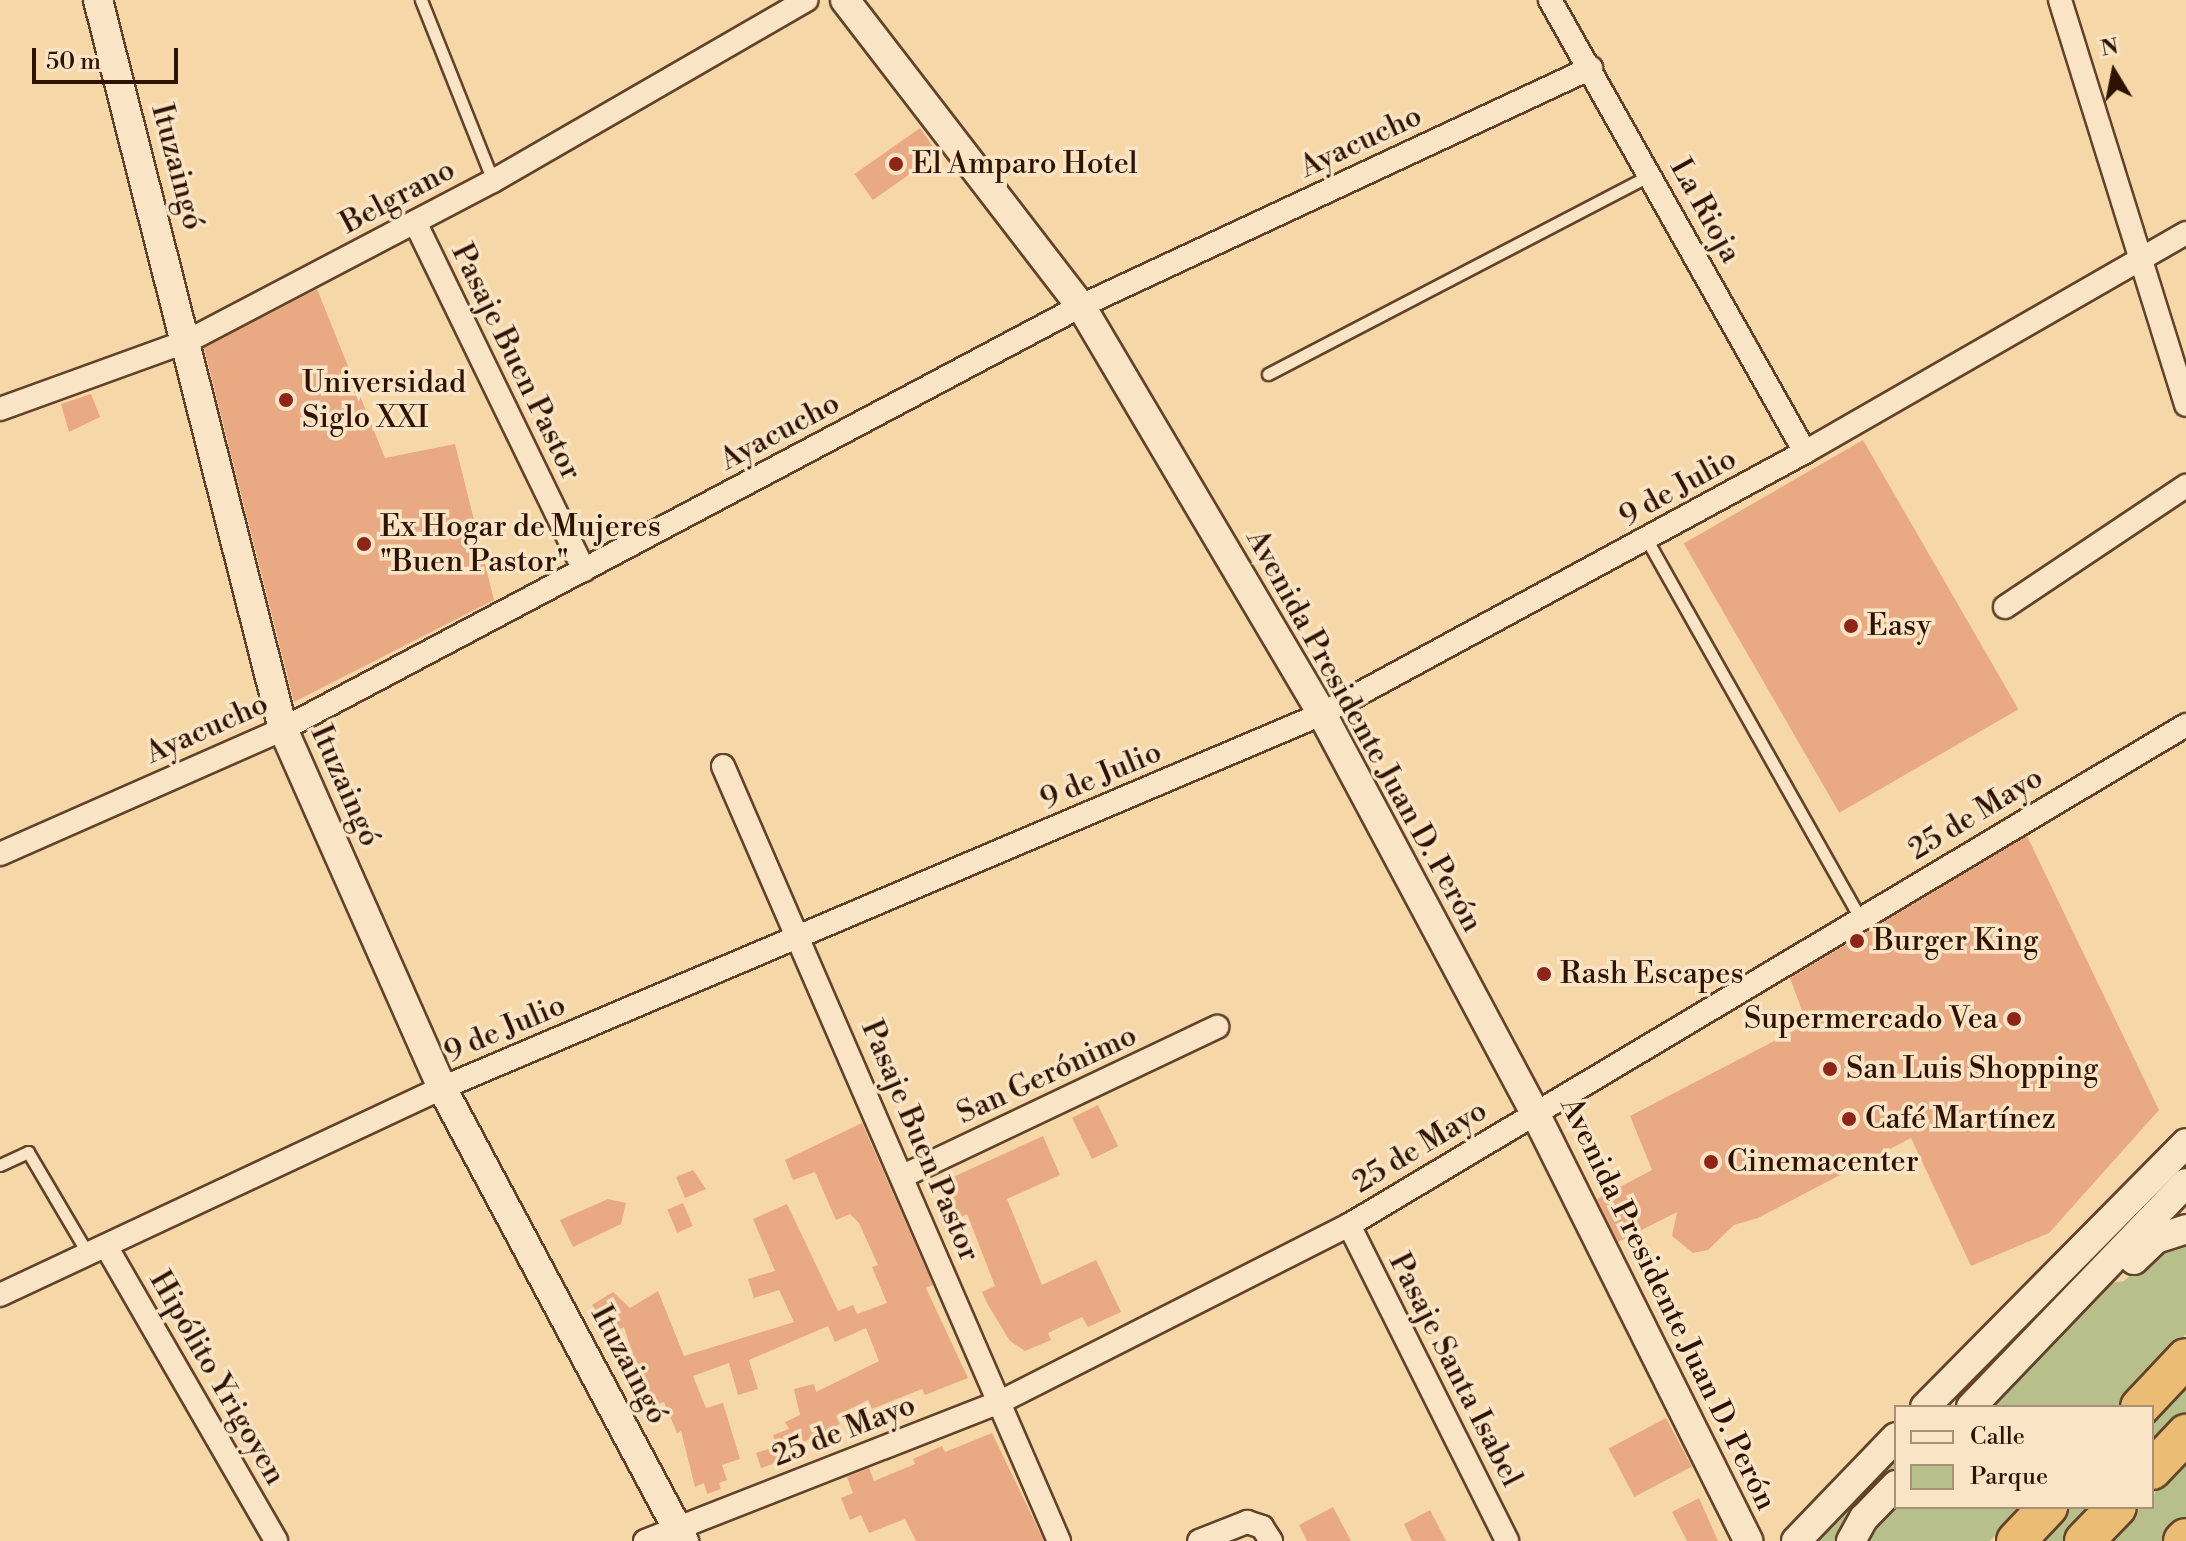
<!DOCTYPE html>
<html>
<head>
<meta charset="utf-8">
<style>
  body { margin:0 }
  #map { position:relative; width:2186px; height:1541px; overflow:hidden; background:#f6d7a8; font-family:"Libre Bodoni",serif }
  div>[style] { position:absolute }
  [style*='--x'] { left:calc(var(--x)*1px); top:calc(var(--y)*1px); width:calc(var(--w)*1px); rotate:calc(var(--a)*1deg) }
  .green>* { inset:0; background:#b7bf8b; transform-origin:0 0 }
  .building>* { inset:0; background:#e9aa83; transform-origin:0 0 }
  .roads { filter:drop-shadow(2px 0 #62432a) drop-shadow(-2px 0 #62432a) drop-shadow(0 2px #62432a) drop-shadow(0 -2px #62432a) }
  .service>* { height:11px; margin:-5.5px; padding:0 5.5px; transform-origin:5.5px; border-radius:5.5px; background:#f9e5c6 }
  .minor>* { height:22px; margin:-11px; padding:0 11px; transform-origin:11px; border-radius:11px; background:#f9e5c6 }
  .tertiary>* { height:28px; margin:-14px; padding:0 14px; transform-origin:14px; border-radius:14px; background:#f9e5c6 }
  .trunk>* { height:38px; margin:-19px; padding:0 19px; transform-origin:19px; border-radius:19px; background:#ebbc74 }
  .dots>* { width:22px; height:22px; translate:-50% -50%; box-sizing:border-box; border:4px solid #f9e5c6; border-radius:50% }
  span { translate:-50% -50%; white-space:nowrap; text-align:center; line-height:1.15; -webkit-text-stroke:7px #f9e5c6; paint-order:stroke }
  .street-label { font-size:30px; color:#301200 }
  .poi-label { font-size:30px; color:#301200 }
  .left { translate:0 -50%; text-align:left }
  .right { translate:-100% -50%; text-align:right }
  .legend { position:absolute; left:1894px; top:1405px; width:260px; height:104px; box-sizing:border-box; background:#f9e5c6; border:2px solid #a99177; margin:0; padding:10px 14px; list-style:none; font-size:24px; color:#301200 }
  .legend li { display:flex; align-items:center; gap:16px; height:40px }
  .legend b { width:40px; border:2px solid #a99177 }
  .north { position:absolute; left:2074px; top:32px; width:80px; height:80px; -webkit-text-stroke:6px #f9e5c6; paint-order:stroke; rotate:350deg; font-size:22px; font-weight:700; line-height:32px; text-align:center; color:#301200 }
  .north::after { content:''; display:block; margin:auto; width:28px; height:36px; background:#301200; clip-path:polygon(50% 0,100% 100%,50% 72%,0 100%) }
  .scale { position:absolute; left:32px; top:48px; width:146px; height:36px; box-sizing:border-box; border:4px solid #301200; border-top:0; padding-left:10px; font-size:24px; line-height:28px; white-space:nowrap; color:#301200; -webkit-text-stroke:6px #f9e5c6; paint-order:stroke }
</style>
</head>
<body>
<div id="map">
  <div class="green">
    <div style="left:2174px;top:1164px;width:13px;height:262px;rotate:45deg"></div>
    <div style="clip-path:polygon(2186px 1235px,2186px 1334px,2117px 1407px,1982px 1407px,2100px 1285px,2124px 1281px,2161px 1244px)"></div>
    <div style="clip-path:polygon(2186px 1379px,2186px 1415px,2152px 1450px,2152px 1415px)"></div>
    <div style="clip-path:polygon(1896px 1450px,1896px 1468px,1848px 1541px,1807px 1541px)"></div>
    <div style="clip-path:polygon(2186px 1461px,2186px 1523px,2163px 1541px,2107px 1541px,2141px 1507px,2152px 1507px,2152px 1496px)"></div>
    <div style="clip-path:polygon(1896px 1500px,1896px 1507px,2022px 1507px,1990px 1541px,1869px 1541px)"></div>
    <div style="clip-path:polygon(2065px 1507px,2098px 1507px,2066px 1541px,2032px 1541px)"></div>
  </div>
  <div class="building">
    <div style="left:920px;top:128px;width:32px;height:80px;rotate:55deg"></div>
    <div style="clip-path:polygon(317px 289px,385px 458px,455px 444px,494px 600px,294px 702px,204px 348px)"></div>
    <div style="clip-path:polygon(91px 394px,100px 417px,69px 432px,61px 404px)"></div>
    <div style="left:1863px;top:440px;width:311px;height:207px;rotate:60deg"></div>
    <div style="clip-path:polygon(2027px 836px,2159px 1110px,2049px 1233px,1971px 1266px,1911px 1138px,1758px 1218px,1734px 1225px,1708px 1250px,1693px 1253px,1672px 1236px,1677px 1212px,1618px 1242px,1597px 1199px,1652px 1170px,1630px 1116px,1807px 1024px,1790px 978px)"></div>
    <div style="left:1098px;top:1105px;width:46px;height:29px;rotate:64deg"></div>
    <div style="clip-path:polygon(862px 1123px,933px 1285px,926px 1288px,968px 1378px,925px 1395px,922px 1389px,872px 1409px,868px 1400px,836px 1416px,840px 1424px,790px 1449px,793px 1457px,761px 1468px,756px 1453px,777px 1446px,773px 1435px,789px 1429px,785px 1422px,800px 1415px,794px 1389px,814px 1384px,816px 1392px,879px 1361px,866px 1328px,835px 1342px,828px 1326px,749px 1360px,758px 1389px,738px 1395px,729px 1363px,693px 1376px,706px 1408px,723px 1403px,740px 1459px,722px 1465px,727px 1480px,719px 1483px,721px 1489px,707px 1494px,704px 1483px,695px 1487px,681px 1431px,677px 1433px,664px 1402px,650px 1407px,624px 1327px,611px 1334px,592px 1305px,613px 1292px,630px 1308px,658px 1291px,684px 1356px,794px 1322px,779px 1290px,754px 1298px,748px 1279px,775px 1271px,753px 1219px,787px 1204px,838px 1311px,853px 1305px,857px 1314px,887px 1303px,872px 1267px,878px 1265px,859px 1223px,850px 1214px,836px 1220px,815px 1172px,793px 1180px,785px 1160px)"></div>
    <div style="clip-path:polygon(1043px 1136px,1060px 1175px,1007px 1199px,1042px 1285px,1096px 1260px,1121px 1312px,1088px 1327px,1082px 1317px,1048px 1333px,1051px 1340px,1025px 1351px,1010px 1341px,988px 1305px,982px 1292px,995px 1286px,967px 1214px,960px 1218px,942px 1182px)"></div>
    <div style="clip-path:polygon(693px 1170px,706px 1189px,685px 1198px,676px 1177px)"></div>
    <div style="clip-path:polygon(608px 1199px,626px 1203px,621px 1224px,573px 1247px,560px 1220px)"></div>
    <div style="left:683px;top:1203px;width:25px;height:17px;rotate:67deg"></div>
    <div style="left:1666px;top:1418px;width:55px;height:65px;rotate:62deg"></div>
    <div style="clip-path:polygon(992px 1433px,1044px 1541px,916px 1541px,905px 1519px,869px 1533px,861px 1515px,850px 1520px,841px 1498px,853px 1493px,847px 1477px,869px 1468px,874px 1481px,915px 1464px,913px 1459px,942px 1446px,945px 1452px)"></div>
    <div style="clip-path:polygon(1699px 1498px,1718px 1541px,1687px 1541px,1672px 1512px)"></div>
    <div style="clip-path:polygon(1333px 1507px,1351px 1541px,1307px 1541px,1299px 1525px)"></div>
    <div style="clip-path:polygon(1430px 1510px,1446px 1541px,1412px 1541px,1404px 1524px)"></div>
  </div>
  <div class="roads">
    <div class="service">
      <div style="--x:421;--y:0;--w:195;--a:68.3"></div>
      <div style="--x:1268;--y:374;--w:431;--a:-27.5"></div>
      <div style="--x:1647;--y:540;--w:434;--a:60.6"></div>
      <div style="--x:0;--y:1165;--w:31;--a:-25"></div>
      <div style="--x:28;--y:1152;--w:118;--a:59.5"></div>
    </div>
    <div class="minor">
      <div style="--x:1550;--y:0;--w:519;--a:60.57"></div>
      <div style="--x:2060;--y:0;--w:424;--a:72.7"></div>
      <div style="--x:415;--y:222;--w:387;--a:64.1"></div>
      <div style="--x:0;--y:409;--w:200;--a:-19.9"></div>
      <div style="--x:188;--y:341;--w:344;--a:-27.7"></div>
      <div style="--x:493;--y:181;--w:362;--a:-30"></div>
      <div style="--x:2005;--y:607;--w:218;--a:-33.8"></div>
      <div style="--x:723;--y:766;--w:845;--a:66.56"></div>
      <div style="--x:0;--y:854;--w:309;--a:-23.8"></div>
      <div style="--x:283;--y:729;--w:903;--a:-27.93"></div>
      <div style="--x:1081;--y:306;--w:563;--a:-25.02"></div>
      <div style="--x:903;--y:1176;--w:348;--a:-25.4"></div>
      <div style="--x:1349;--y:1225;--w:353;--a:63.4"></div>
      <div style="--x:106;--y:1246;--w:340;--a:60"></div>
      <div style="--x:0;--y:1295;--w:488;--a:-25.1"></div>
      <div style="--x:442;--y:1088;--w:956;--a:-23.03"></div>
      <div style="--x:1322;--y:714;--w:549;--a:-28.48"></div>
      <div style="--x:1805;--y:452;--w:439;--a:-29.9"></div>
      <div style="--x:645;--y:1541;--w:381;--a:-21.4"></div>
      <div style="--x:1000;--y:1402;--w:391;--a:-26.9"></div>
      <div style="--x:1349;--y:1225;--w:975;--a:-30.85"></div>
      <div style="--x:1199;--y:1541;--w:52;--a:-21.6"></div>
      <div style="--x:1247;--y:1522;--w:16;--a:18"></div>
      <div style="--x:1262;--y:1527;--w:17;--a:57"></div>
    </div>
    <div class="tertiary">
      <div style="--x:98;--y:0;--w:752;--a:75.76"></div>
      <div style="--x:283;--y:729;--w:393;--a:66.1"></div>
      <div style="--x:442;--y:1088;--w:514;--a:61.89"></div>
      <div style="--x:845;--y:0;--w:386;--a:52.4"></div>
      <div style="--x:1081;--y:306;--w:474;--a:59.4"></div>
      <div style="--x:1322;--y:714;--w:452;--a:61.9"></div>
      <div style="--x:1535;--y:1113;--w:478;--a:63.5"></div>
      <div style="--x:2134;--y:1260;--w:30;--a:-44"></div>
      <div style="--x:2156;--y:1239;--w:32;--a:-18"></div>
      <div style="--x:1925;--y:1407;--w:371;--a:-45.3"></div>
      <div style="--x:1971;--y:1407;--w:310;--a:-46.2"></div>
      <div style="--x:1796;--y:1541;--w:144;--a:-46.1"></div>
      <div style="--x:1851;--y:1541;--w:26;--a:-61"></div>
      <div style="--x:1864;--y:1518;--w:46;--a:-45.9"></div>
    </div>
    <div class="trunk">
      <div style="--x:2140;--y:1407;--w:67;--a:-46.8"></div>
      <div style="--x:2152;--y:1470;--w:50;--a:-46.6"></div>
      <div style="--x:2016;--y:1541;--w:47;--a:-46.7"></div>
      <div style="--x:2084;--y:1541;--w:47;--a:-45.9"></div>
      <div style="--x:2183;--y:1541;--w:4;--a:-45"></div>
    </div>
  </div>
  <div class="dots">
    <div style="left:896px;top:164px;background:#8f2418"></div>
    <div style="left:286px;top:400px;background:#8f2418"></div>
    <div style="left:364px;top:544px;background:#8f2418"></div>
    <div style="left:1851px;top:626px;background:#8f2418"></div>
    <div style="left:1857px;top:941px;background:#8f2418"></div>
    <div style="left:1544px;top:974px;background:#8f2418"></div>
    <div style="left:2014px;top:1019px;background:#8f2418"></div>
    <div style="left:1830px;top:1069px;background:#8f2418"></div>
    <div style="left:1849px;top:1119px;background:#8f2418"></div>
    <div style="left:1711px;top:1162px;background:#8f2418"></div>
  </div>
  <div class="street-label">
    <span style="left:1361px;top:142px;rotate:-25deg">Ayacucho</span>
    <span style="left:177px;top:167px;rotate:75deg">Ituzaingó</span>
    <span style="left:398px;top:197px;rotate:-28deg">Belgrano</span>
    <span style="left:1705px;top:211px;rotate:61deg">La Rioja</span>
    <span style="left:516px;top:362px;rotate:64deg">Pasaje Buen Pastor</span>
    <span style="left:780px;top:432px;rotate:-28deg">Ayacucho</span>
    <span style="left:1678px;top:488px;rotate:-29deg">9 de Julio</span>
    <span style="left:207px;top:729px;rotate:-24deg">Ayacucho</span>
    <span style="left:1364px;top:731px;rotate:61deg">Avenida Presidente Juan D. Perón</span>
    <span style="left:1101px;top:776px;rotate:-23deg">9 de Julio</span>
    <span style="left:345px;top:786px;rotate:66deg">Ituzaingó</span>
    <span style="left:1976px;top:814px;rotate:-31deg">25 de Mayo</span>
    <span style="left:505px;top:1029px;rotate:-23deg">9 de Julio</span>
    <span style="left:1047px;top:1075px;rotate:-25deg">San Gerónimo</span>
    <span style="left:920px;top:1141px;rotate:67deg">Pasaje Buen Pastor</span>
    <span style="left:1420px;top:1147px;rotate:-31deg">25 de Mayo</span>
    <span style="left:1668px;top:1304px;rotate:64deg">Avenida Presidente Juan D. Perón</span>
    <span style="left:629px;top:1365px;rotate:62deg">Ituzaingó</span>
    <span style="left:1455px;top:1370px;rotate:63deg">Pasaje Santa Isabel</span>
    <span style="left:217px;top:1378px;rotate:60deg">Hipólito Yrigoyen</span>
    <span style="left:844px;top:1431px;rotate:-21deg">25 de Mayo</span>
  </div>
  <div class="poi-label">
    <span class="left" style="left:912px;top:164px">El Amparo Hotel</span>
    <span class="left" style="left:302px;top:400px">Universidad<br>Siglo XXI</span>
    <span class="left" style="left:380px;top:544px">Ex Hogar de Mujeres<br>"Buen Pastor"</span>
    <span class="left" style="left:1867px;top:626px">Easy</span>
    <span class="left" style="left:1873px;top:941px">Burger King</span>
    <span class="left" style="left:1560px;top:974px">Rash Escapes</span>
    <span class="right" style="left:1998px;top:1019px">Supermercado Vea</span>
    <span class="left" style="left:1846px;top:1069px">San Luis Shopping</span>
    <span class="left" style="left:1865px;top:1119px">Café Martínez</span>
    <span class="left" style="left:1727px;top:1162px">Cinemacenter</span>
  </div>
  <ul class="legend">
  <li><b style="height:10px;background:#f9e5c6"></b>Calle</li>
  <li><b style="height:22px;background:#b7bf8b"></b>Parque</li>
  </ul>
  <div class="north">N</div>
  <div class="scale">50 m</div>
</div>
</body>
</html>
